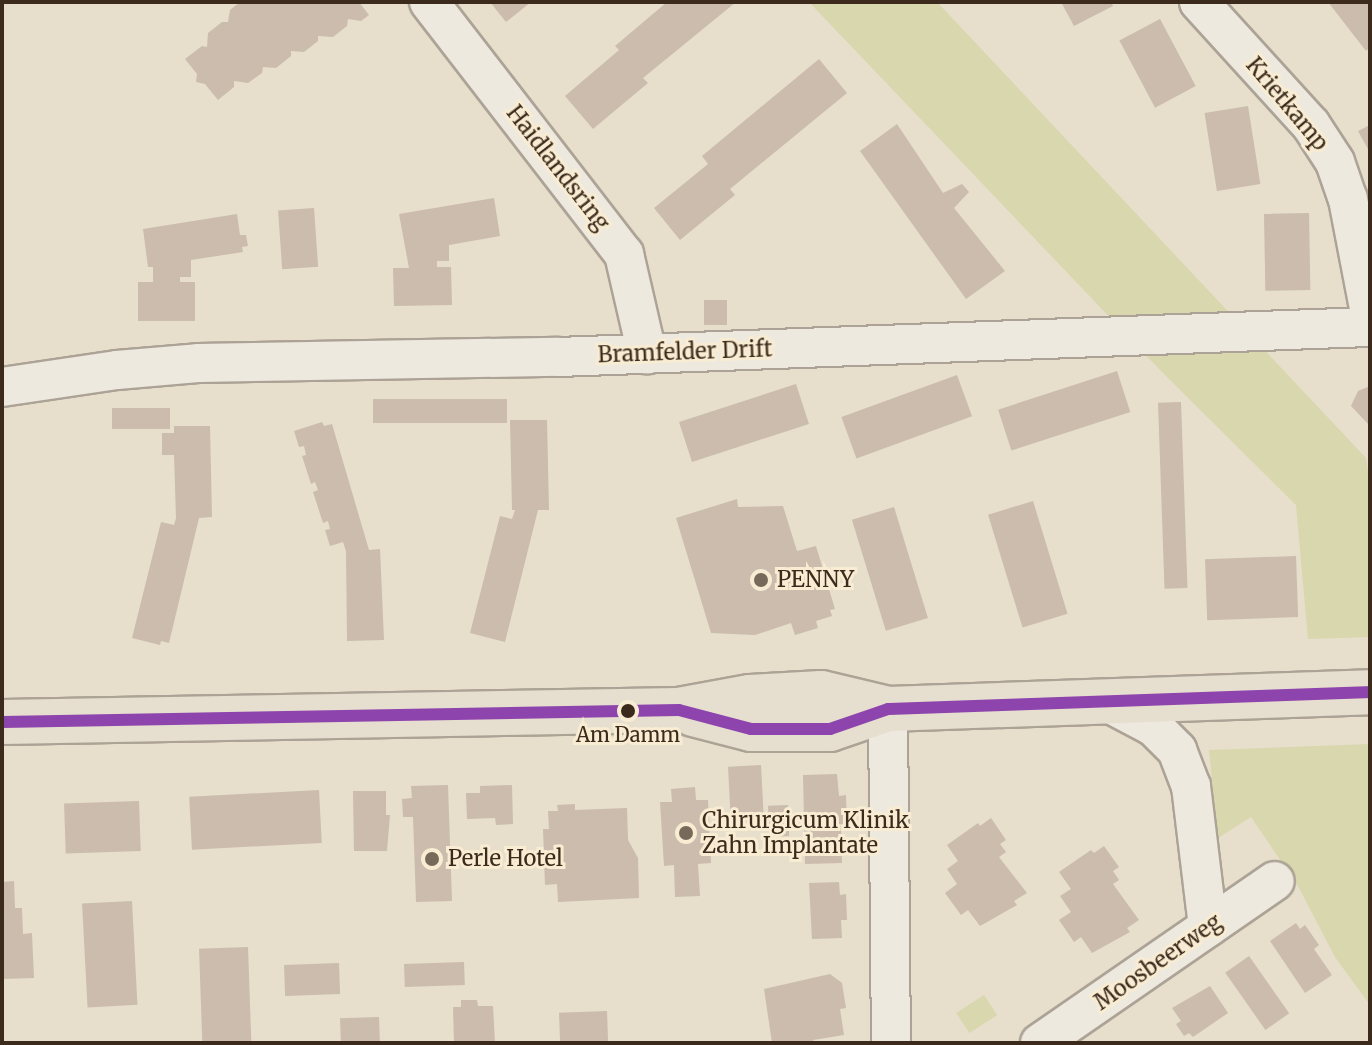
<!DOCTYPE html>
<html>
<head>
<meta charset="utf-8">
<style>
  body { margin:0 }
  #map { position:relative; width:1372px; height:1045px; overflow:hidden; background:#e7decc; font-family:Merriweather,serif }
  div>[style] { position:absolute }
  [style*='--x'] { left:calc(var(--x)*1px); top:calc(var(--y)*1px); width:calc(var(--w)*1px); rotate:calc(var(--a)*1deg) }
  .green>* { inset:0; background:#d8d7ad; transform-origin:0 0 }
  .building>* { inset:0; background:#cbbcad; transform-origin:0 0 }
  .roads { filter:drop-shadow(2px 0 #aca396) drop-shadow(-2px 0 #aca396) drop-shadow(0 2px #aca396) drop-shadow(0 -2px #aca396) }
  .minor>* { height:38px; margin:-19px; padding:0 19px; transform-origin:19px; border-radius:19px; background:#eee9df }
  .major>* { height:44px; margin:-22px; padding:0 22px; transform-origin:22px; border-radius:22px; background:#e6dfcf }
  .bus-1>* { height:12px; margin:-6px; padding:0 6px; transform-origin:6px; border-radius:6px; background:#8e44ad }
  .dots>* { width:22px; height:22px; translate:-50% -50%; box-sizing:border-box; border:4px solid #f8ecd2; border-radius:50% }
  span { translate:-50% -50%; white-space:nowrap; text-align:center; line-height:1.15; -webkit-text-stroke:6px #f8ecd2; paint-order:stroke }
  .bus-label { font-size:20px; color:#3c2b1d }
  .street-label { font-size:22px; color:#3c2b1d }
  .poi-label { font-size:22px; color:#3c2b1d }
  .left { translate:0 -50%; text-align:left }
  .frame { position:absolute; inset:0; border:4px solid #3c2b1d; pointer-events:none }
</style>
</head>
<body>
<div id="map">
  <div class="green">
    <div style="clip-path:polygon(809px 2px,937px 2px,1366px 458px,1370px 486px,1370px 637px,1308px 639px,1296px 505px,1162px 372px)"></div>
    <div style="clip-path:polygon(1370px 744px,1370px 1005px,1335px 957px,1298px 886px,1251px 817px,1218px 838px,1209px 750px)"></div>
    <div style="left:984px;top:995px;width:24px;height:33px;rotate:57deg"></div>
  </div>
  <div class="building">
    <div style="clip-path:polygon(240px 2px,359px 2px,369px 15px,361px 21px,348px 19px,347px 26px,333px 37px,318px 36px,318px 41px,304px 52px,291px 51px,291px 56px,276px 68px,263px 67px,262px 73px,248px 83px,234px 81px,234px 87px,218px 100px,205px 84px,196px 82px,197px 74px,185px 59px,202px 46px,207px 47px,208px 33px,222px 22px,228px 22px,230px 10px)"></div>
    <div style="clip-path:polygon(490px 2px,531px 2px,506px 22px)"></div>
    <div style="clip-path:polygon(667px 2px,736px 2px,643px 78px,648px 83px,593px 129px,565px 96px,619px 50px,615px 46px)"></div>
    <div style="clip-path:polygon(1061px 2px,1111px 2px,1113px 6px,1074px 26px)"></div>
    <div style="clip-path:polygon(1328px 2px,1370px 2px,1370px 47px,1366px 51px)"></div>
    <div style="left:1160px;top:19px;width:76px;height:46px;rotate:62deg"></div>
    <div style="clip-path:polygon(819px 59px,847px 93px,730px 189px,735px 195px,680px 240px,654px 208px,708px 164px,702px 156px)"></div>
    <div style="left:1248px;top:106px;width:79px;height:44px;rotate:81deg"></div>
    <div style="clip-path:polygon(897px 124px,943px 193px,962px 184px,969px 192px,954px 208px,1005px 271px,966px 299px,860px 151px)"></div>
    <div style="clip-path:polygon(1370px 125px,1370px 153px,1358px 131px)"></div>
    <div style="clip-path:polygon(494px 198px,500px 236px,449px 245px,449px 261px,437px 261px,437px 267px,451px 267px,452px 305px,394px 306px,393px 268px,409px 268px,399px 214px)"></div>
    <div style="left:314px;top:208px;width:59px;height:36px;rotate:86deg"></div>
    <div style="left:1309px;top:213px;width:77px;height:45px;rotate:89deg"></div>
    <div style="clip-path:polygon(237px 214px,240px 235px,246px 235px,248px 246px,242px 247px,243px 252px,191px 260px,191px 277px,180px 277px,180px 282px,195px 282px,195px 321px,138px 321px,138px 282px,153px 282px,153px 267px,148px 267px,143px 229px)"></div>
    <div style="left:727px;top:300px;width:25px;height:23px;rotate:90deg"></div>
    <div style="left:1117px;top:371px;width:43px;height:125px;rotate:72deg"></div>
    <div style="left:957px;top:375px;width:44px;height:123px;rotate:70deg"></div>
    <div style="left:796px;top:384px;width:42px;height:123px;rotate:72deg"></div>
    <div style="clip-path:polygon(1370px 386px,1370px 426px,1351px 406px,1358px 391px)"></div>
    <div style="left:507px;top:399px;width:24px;height:134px;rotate:90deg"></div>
    <div style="left:1181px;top:402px;width:186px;height:23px;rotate:88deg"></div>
    <div style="left:112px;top:408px;width:58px;height:21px"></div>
    <div style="clip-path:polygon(510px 420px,547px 420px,549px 510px,538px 510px,505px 642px,470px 633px,500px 516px,512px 519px,515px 510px,512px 510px)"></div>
    <div style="clip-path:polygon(322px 422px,324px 426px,332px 424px,369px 550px,380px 549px,384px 640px,347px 641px,346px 551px,343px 542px,330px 546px,325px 530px,330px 529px,328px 521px,323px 523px,313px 492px,318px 490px,315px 482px,311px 484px,302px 456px,306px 455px,304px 446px,299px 447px,294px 431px)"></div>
    <div style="clip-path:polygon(174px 426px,210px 426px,212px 517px,199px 518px,169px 643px,161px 641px,160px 645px,132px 638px,161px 522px,174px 525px,176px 518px,174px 455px,162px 455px,162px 433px,174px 433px)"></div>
    <div style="clip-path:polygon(737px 499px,738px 507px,783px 506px,797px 551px,816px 546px,835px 609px,830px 610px,832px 616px,816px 621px,818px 628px,795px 635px,791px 623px,755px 635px,711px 633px,676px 518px)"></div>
    <div style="left:1033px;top:501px;width:118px;height:47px;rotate:73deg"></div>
    <div style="left:894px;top:507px;width:116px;height:44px;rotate:73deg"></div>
    <div style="left:1296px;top:556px;width:61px;height:91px;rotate:88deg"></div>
    <div style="left:761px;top:765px;width:56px;height:33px;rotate:87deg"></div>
    <div style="clip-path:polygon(837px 774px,839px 796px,846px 795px,847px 828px,841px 828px,842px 863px,805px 864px,803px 775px)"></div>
    <div style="clip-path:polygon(448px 785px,452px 901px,416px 902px,413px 817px,403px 817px,402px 799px,412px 798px,411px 786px)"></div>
    <div style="clip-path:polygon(512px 785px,513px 824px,496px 825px,495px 818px,467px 819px,466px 793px,480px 793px,480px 786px)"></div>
    <div style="clip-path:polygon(695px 787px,696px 800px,708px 800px,711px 863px,698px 864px,700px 896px,675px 897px,674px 865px,664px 866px,660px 802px,672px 802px,671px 789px)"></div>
    <div style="left:319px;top:790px;width:53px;height:130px;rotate:87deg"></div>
    <div style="clip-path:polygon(353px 791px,386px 791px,386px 815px,390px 815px,387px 851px,354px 851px)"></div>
    <div style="left:139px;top:801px;width:50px;height:75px;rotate:88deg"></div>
    <div style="clip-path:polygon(575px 804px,575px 810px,627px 808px,628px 840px,638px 858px,639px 898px,558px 902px,557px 884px,545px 885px,543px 829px,549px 829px,548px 811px,558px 811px,557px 805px)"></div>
    <div style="left:788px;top:805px;width:31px;height:20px;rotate:88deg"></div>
    <div style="clip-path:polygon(991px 818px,1006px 840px,1000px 844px,1006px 852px,999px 857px,1027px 893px,1014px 901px,1017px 905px,980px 926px,968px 910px,961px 915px,945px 893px,957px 884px,947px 869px,958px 861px,947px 845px,978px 823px,980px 826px)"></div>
    <div style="clip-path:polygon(1104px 846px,1119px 867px,1113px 871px,1119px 880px,1113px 884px,1139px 920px,1127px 928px,1130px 932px,1092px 953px,1081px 937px,1074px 942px,1059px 920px,1071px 912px,1060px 896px,1071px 889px,1059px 872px,1091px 850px,1094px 853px)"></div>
    <div style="clip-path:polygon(14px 881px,15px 908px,22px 908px,23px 934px,32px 933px,34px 978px,2px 979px,2px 882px)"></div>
    <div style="clip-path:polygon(839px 882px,840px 895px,846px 894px,847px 920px,841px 920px,842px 938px,812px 939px,809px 883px)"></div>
    <div style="left:132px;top:901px;width:104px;height:50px;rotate:87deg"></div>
    <div style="clip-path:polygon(1296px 923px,1300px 929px,1305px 925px,1319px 945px,1314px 949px,1332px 975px,1305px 993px,1270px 941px)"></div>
    <div style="left:248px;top:947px;width:96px;height:49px;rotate:88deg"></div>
    <div style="left:1249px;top:956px;width:70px;height:29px;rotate:55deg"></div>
    <div style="left:464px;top:962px;width:23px;height:60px;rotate:88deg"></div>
    <div style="left:339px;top:963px;width:31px;height:55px;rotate:88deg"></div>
    <div style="clip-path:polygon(830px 974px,842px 983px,846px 1008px,840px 1009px,844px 1035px,813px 1040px,814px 1043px,772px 1043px,764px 989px)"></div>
    <div style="clip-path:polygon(1210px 986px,1228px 1013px,1193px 1037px,1189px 1033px,1184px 1036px,1176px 1024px,1181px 1021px,1172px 1008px)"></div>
    <div style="clip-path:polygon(461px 1000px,477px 1000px,478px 1006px,493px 1006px,495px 1043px,454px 1043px,453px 1007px,461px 1007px)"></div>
    <div style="left:607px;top:1011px;width:32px;height:48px;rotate:88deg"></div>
    <div style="left:379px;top:1017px;width:26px;height:39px;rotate:88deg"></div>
  </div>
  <div class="roads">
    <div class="minor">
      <div style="--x:429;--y:2;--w:319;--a:52.3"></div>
      <div style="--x:624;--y:254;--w:103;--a:77"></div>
      <div style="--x:1199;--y:2;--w:166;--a:47.7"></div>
      <div style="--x:1311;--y:125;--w:44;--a:57"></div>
      <div style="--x:1335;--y:162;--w:39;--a:71"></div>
      <div style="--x:1348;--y:199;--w:116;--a:79.1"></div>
      <div style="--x:2;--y:387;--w:116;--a:-8.4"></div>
      <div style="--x:117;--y:370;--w:81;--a:-4.9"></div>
      <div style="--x:198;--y:363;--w:360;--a:-1"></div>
      <div style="--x:558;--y:357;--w:813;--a:-2.12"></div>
      <div style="--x:1105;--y:701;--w:55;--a:28"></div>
      <div style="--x:1154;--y:727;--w:33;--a:45"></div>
      <div style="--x:1177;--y:750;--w:39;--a:69"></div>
      <div style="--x:1191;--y:786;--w:142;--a:83.1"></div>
      <div style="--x:888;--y:709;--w:334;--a:89.5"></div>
      <div style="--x:1040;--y:1043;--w:285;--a:-34.6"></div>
    </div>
    <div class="major">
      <div style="--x:693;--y:714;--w:60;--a:14.5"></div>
      <div style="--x:751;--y:729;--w:79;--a:0"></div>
      <div style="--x:830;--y:729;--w:61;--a:-19"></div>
      <div style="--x:2;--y:722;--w:677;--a:-1.02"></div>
      <div style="--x:679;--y:710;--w:72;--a:-10.4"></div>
      <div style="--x:750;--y:697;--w:71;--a:-3.2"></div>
      <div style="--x:821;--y:693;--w:69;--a:13.4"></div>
      <div style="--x:888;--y:709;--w:482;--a:-2"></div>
    </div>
  </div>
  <div class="bus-1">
    <div style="--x:2;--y:722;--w:677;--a:-1.02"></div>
    <div style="--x:679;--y:710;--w:74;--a:14.8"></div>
    <div style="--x:751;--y:729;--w:79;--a:0"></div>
    <div style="--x:830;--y:729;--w:61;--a:-19"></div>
    <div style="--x:888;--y:709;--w:482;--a:-2"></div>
  </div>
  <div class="dots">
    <div style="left:761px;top:580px;background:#786a5a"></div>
    <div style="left:628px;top:711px;background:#3c2b1d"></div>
    <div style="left:686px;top:833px;background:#786a5a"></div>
    <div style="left:432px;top:859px;background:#786a5a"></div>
  </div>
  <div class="bus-label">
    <span style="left:628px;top:734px">Am Damm</span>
  </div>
  <div class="street-label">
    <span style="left:1287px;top:104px;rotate:50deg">Krietkamp</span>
    <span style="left:558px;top:168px;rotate:52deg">Haidlandsring</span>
    <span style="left:685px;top:352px;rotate:-2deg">Bramfelder Drift</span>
    <span style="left:1158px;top:962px;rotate:-35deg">Moosbeerweg</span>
  </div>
  <div class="poi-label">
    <span class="left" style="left:777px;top:580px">PENNY</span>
    <span class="left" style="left:702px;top:833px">Chirurgicum Klinik<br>Zahn Implantate</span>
    <span class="left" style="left:448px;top:859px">Perle Hotel</span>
  </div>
  <div class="frame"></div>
</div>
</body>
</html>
